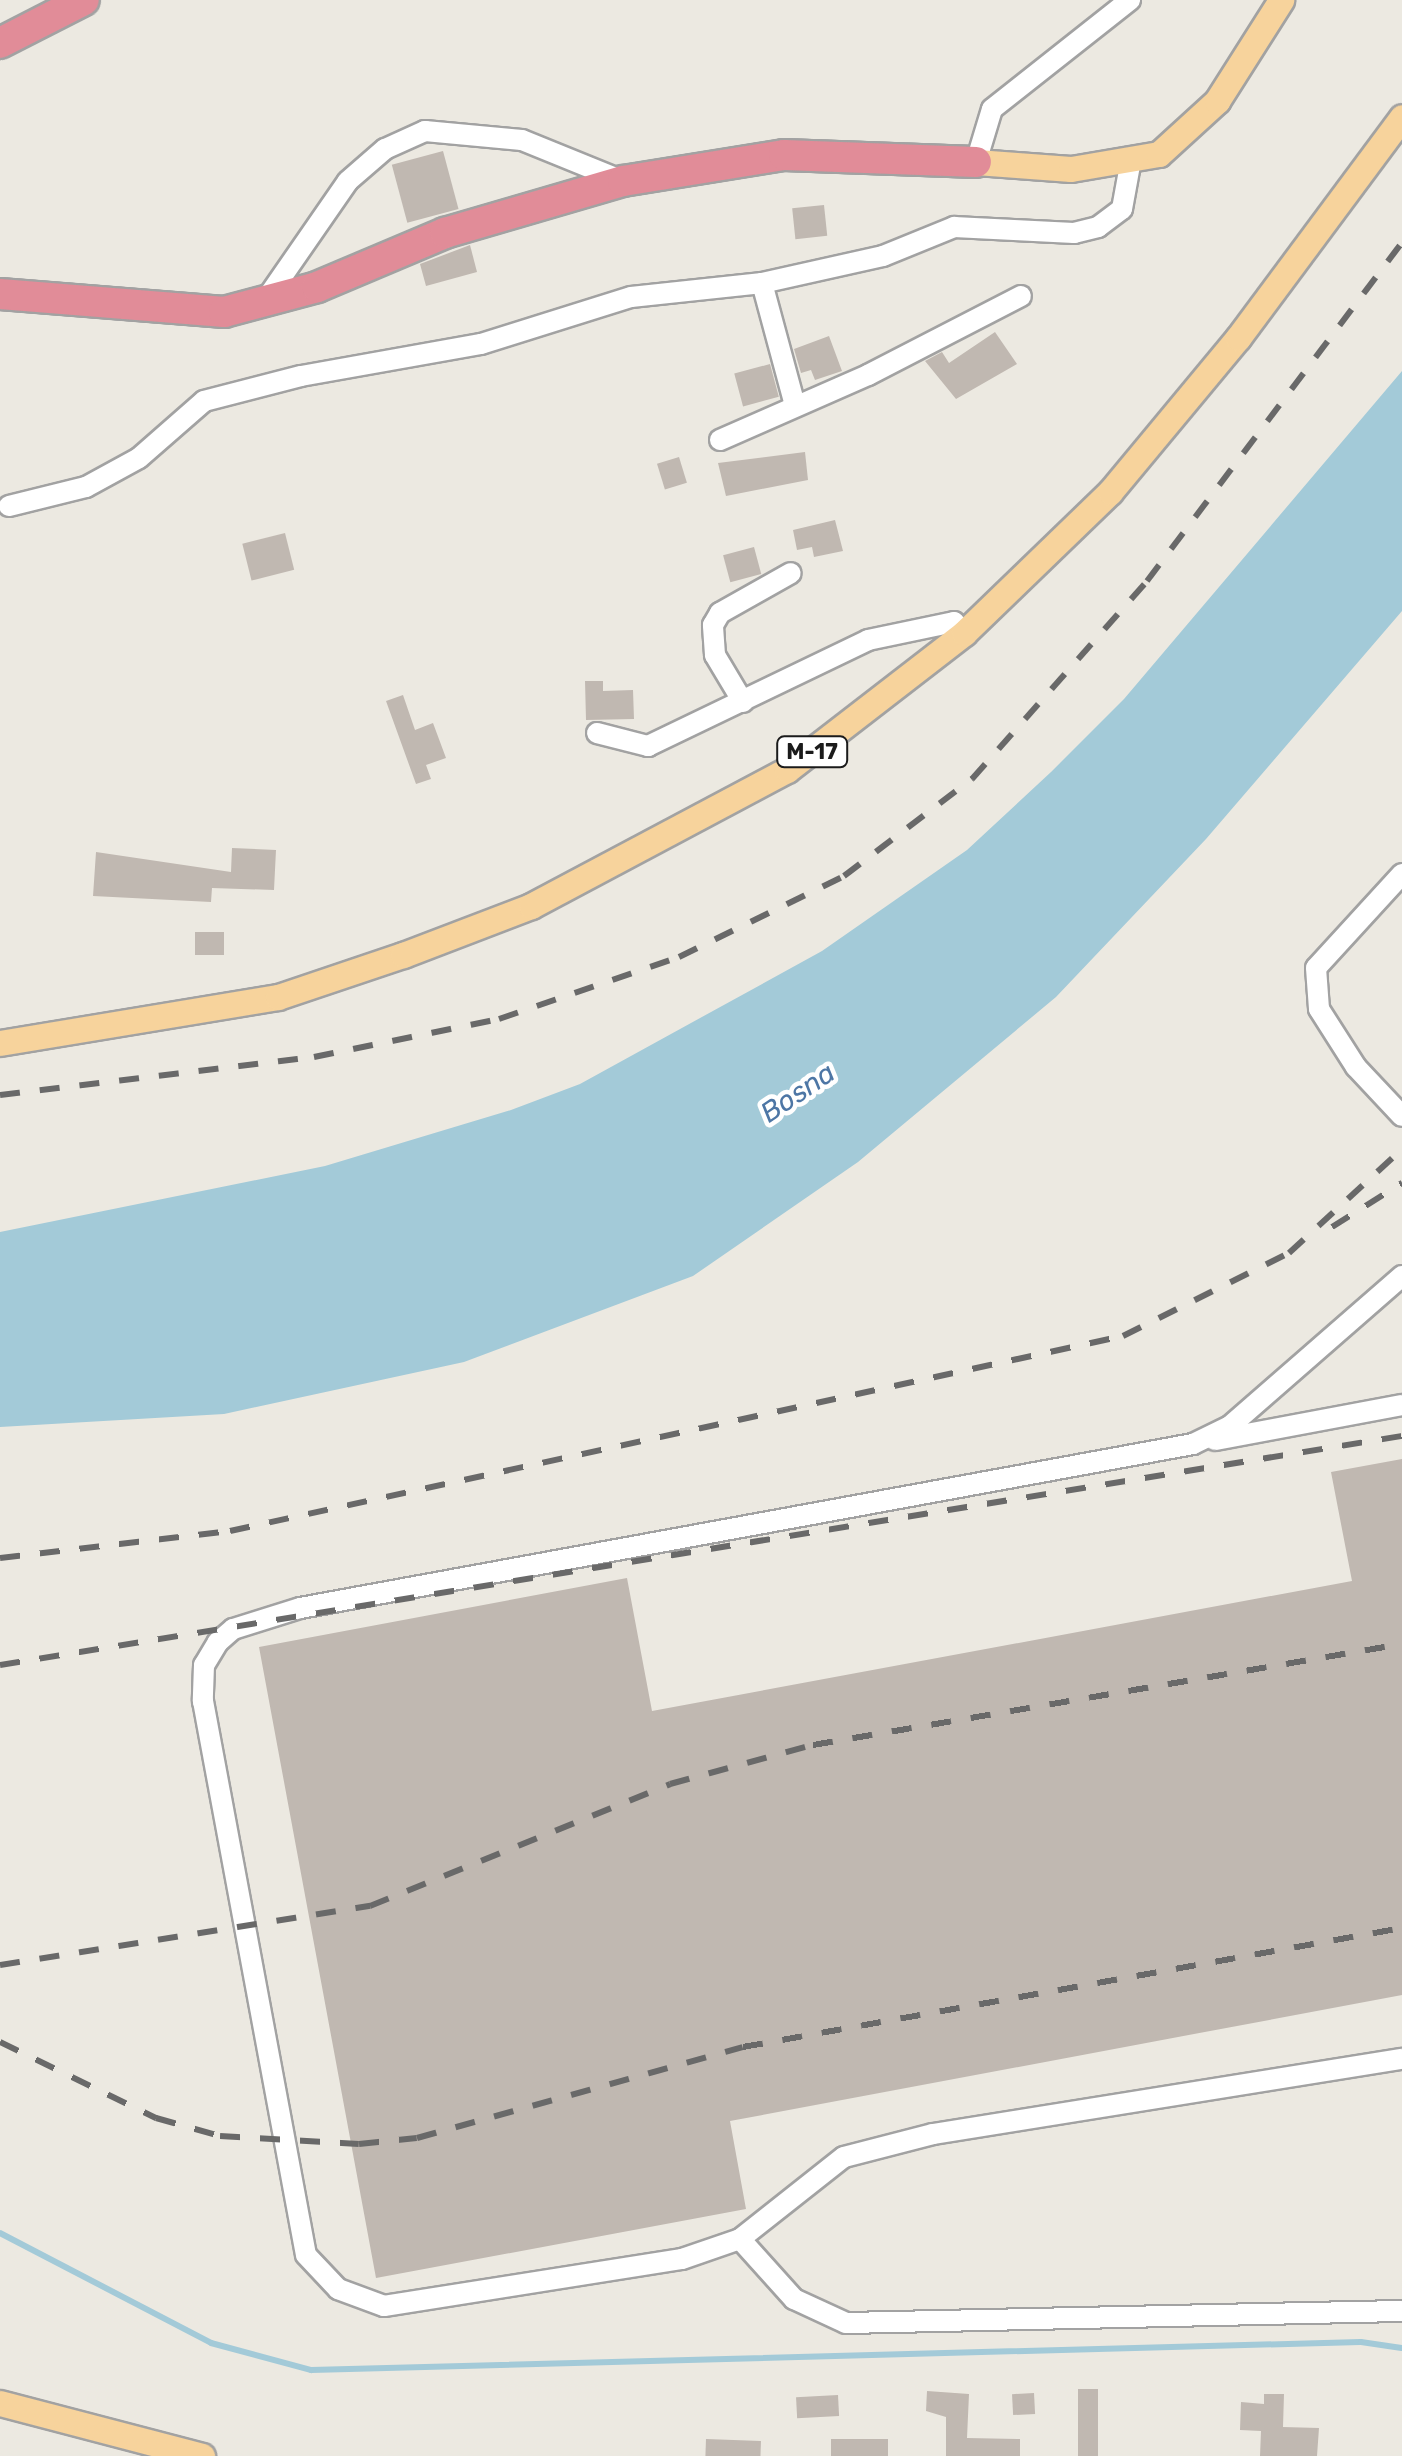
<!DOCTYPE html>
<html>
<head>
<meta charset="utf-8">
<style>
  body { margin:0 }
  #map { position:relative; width:1402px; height:2456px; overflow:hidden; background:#ece9e1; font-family:Rubik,sans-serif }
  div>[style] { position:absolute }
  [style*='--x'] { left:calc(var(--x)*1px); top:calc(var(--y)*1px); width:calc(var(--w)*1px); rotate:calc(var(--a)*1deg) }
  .water>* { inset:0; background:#a3cad8 }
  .stream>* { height:6px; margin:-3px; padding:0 3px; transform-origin:3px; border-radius:3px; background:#a3cad8 }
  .building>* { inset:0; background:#c0b8b1; transform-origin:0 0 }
  .roads { filter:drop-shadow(2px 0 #a2a2a2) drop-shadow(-2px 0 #a2a2a2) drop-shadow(0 2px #a2a2a2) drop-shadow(0 -2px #a2a2a2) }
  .minor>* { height:20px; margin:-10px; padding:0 10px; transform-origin:10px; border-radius:10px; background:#fff }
  .major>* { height:25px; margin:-12.5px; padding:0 12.5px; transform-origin:12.5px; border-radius:12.5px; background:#f7d39c }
  .highway>* { height:30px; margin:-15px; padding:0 15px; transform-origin:15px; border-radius:15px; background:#e18c98 }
  .rail>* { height:6px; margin-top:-3px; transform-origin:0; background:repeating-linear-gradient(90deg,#696969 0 20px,transparent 0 40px) }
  span { translate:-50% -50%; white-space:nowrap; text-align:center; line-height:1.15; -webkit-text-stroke:9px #fff; paint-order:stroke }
  .shield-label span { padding:2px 8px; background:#fff; border:2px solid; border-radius:8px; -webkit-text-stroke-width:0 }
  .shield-label { font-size:22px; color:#1b1b1b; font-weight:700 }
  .water-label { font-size:28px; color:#4d76a5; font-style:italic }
</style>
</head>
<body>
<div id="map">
  <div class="water">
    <div style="clip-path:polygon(1402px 371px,1402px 611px,1206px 839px,1056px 997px,858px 1162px,693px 1276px,464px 1362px,224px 1414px,0 1427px,0 1232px,325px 1166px,511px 1110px,580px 1084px,822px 951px,967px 850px,1051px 772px,1124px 699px)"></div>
  </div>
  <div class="stream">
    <div style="--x:0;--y:2233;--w:238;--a:27.5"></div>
    <div style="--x:211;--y:2343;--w:104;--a:15.1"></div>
    <div style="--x:311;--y:2370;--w:1050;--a:-1.53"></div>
    <div style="--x:1361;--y:2342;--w:41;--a:8.3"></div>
  </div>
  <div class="building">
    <div style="left:443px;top:151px;width:60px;height:53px;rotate:75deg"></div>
    <div style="left:824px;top:205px;width:31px;height:32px;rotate:84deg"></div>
    <div style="clip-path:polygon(470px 245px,477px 272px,426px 286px,420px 264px)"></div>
    <div style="clip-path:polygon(995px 332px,1017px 364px,956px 399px,925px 361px,942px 352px,949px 363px)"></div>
    <div style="clip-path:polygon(829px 336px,842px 371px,815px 380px,811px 370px,801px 373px,794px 349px)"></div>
    <div style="left:770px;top:364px;width:34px;height:37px;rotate:75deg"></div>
    <div style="clip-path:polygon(805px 452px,808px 480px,726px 496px,718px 463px)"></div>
    <div style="left:679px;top:457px;width:27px;height:23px;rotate:73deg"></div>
    <div style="clip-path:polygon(835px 520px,843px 551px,814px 557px,812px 547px,797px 550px,793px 530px)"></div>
    <div style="left:285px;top:533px;width:38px;height:44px;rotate:76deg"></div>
    <div style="left:754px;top:547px;width:28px;height:32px;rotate:75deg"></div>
    <div style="clip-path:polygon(585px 681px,603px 681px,603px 691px,633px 690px,634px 719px,586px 720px)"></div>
    <div style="clip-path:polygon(403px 695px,415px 730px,433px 723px,446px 758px,426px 765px,431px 779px,416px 784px,386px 701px)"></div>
    <div style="clip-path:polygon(232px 848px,276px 850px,274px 890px,212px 888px,211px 902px,93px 896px,96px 852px,231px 872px)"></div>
    <div style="left:224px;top:932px;width:23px;height:29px;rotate:90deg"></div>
    <div style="clip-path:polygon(1402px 1459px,1402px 1995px,730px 2121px,746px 2209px,376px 2278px,259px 1647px,627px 1578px,652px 1711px,1352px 1581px,1331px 1472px)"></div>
    <div style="left:1078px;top:2389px;width:20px;height:67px"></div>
    <div style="clip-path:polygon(927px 2391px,969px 2394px,967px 2438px,1020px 2439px,1020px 2456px,946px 2456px,946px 2417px,926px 2411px)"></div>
    <div style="left:1034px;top:2393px;width:21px;height:22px;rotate:87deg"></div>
    <div style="clip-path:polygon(1264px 2394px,1284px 2394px,1283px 2427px,1319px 2428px,1317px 2456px,1260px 2456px,1261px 2431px,1240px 2430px,1241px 2402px,1264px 2404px)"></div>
    <div style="left:838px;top:2395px;width:21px;height:42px;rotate:87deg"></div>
    <div style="left:706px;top:2439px;width:55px;height:17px;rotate:2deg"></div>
    <div style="left:831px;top:2439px;width:57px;height:17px"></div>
  </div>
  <div class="roads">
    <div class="minor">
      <div style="--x:976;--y:162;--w:55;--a:-73.2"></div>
      <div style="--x:992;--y:109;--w:176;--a:-38.3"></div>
      <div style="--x:762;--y:283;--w:126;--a:74.9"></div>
      <div style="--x:267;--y:298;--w:142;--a:-55.3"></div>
      <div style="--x:348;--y:181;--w:49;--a:-40.9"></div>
      <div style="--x:385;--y:149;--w:44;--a:-24.2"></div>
      <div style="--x:425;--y:131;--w:97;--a:5.3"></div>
      <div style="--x:522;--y:140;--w:109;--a:22.1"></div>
      <div style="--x:720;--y:440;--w:162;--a:-23.7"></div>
      <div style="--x:868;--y:375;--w:172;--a:-27.3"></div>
      <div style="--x:9;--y:506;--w:79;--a:-13.9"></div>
      <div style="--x:86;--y:487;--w:60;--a:-28.7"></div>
      <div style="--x:139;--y:458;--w:86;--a:-41.2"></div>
      <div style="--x:204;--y:401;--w:100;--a:-14.5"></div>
      <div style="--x:301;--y:376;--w:183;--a:-10.1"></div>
      <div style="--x:481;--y:344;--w:157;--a:-17.4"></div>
      <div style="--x:631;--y:297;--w:132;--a:-6.1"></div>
      <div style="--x:762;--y:283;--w:124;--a:-12.6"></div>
      <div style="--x:883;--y:256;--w:77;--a:-22.2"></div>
      <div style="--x:954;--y:227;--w:120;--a:2.9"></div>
      <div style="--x:1074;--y:233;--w:25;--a:-14"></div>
      <div style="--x:1098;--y:227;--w:30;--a:-37"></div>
      <div style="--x:1122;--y:209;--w:45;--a:-79.7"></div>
      <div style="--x:743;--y:702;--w:55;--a:-120.8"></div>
      <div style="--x:715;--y:655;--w:30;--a:-94"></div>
      <div style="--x:713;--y:625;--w:14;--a:-60"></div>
      <div style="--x:720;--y:613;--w:81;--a:-29.4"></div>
      <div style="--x:597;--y:733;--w:53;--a:14.3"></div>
      <div style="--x:648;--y:746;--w:244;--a:-25.7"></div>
      <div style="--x:868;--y:640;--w:88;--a:-11.8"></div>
      <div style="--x:954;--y:622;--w:15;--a:48"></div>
      <div style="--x:1402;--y:874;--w:127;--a:132.5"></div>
      <div style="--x:1316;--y:968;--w:41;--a:85.8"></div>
      <div style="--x:1319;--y:1009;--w:69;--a:57.5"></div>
      <div style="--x:1356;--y:1067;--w:67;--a:46.8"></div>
      <div style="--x:1402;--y:1276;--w:228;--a:138.9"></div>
      <div style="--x:1230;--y:1426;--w:41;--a:154.1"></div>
      <div style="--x:1193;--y:1444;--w:908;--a:169.59"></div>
      <div style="--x:300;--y:1608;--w:70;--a:162.6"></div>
      <div style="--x:233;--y:1629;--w:20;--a:139"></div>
      <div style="--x:218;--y:1642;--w:27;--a:121"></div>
      <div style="--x:204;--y:1665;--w:36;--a:92"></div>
      <div style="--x:203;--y:1701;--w:563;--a:79.47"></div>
      <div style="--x:306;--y:2255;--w:47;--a:46.7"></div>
      <div style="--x:338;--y:2289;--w:49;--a:20.3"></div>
      <div style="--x:384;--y:2306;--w:302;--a:-9"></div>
      <div style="--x:682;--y:2259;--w:61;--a:-19"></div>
      <div style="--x:740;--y:2239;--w:132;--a:-38.3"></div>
      <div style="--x:844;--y:2157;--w:92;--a:-14.5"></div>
      <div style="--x:933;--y:2134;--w:475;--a:-9.1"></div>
      <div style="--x:1215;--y:1440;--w:190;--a:-10.6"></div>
      <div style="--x:740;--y:2239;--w:81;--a:48"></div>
      <div style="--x:794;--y:2299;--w:57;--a:24.8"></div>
      <div style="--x:846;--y:2323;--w:556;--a:-1.24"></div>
    </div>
    <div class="major">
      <div style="--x:976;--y:162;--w:95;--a:4.2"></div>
      <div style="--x:1071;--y:169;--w:89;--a:-9.7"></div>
      <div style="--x:1159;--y:154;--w:79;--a:-42.4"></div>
      <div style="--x:1217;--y:101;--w:120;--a:-57.6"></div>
      <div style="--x:0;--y:1043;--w:282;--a:-9.4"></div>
      <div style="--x:278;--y:997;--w:132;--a:-18.6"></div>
      <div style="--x:403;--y:955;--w:137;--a:-20.9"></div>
      <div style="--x:531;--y:906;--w:290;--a:-28"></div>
      <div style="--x:787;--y:770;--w:224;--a:-37.7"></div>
      <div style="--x:964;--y:633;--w:203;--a:-44"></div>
      <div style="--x:1110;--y:492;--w:200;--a:-50.3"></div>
      <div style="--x:1238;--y:338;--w:275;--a:-53.4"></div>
      <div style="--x:0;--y:2403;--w:209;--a:14.7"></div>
    </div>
    <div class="highway">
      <div style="--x:0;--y:43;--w:94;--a:-27.1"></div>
      <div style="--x:0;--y:294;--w:225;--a:4.6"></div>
      <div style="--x:224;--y:312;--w:96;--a:-15"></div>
      <div style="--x:317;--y:287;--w:139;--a:-22.9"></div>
      <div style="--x:445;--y:233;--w:185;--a:-16.3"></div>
      <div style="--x:623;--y:181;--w:163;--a:-9.2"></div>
      <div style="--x:784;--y:155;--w:192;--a:2.1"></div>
    </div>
  </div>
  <div class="rail">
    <div style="--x:0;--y:1095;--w:316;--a:-6.9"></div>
    <div style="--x:314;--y:1057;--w:189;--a:-11.6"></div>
    <div style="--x:499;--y:1019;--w:190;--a:-19"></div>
    <div style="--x:679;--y:957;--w:184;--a:-26.1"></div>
    <div style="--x:844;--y:876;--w:161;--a:-37.2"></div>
    <div style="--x:972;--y:779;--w:264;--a:-48.5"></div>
    <div style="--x:1147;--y:581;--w:423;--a:-53"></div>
    <div style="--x:1332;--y:1227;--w:83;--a:-32.2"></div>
    <div style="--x:0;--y:1558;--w:232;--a:-6.7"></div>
    <div style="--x:230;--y:1531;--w:914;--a:-12.32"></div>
    <div style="--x:1123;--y:1336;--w:186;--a:-26.6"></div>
    <div style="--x:1289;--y:1253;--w:154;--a:-42.6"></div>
    <div style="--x:0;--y:1665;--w:1421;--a:-9.28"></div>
    <div style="--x:0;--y:1965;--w:375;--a:-9.1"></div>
    <div style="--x:370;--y:1906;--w:324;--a:-22.1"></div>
    <div style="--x:670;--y:1784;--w:148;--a:-15.3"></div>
    <div style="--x:813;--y:1745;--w:598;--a:-9.73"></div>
    <div style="--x:0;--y:2042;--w:174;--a:26"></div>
    <div style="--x:156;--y:2118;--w:66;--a:15.7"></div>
    <div style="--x:220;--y:2136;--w:139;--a:3.3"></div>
    <div style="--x:359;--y:2144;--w:58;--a:-5.9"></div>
    <div style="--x:417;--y:2138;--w:338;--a:-15.6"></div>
    <div style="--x:743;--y:2047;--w:670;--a:-10.24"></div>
  </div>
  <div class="shield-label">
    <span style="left:812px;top:752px">M-17</span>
  </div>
  <div class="water-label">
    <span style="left:798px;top:1093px;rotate:-34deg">Bosna</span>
  </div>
</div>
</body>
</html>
